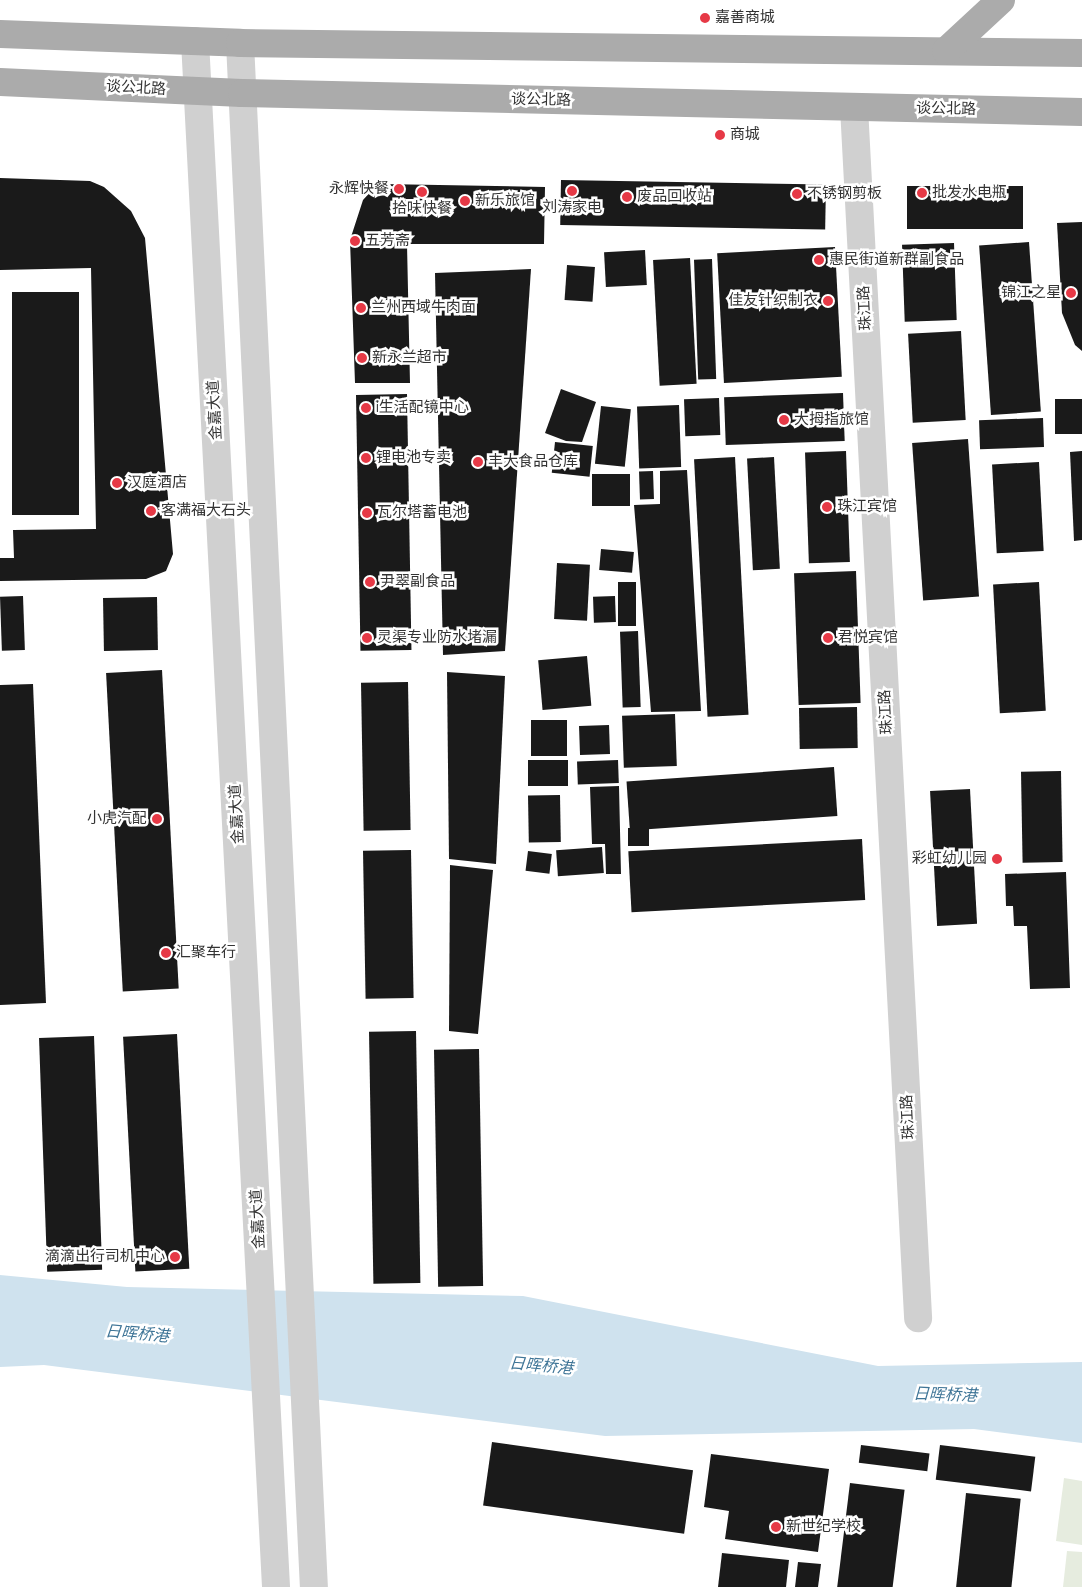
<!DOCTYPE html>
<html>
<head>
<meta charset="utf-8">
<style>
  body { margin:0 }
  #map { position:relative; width:1082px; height:1587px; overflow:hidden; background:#fff; font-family:"Sofia Sans Condensed","Noto Sans SC",sans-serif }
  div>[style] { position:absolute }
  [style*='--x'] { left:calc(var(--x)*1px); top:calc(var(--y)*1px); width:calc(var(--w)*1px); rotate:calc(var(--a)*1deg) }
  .green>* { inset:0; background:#e6ecdf }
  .water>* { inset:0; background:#cfe2ee }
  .building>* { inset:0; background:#1a1a1a; transform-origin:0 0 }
  .minor>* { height:28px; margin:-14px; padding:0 14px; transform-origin:14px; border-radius:14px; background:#d0d0d0 }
  .major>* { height:28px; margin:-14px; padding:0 14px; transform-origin:14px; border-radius:14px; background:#ababab }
  .dots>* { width:14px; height:14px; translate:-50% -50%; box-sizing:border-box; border:2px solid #fff; border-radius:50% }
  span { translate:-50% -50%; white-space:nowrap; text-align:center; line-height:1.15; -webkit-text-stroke:5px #fff; paint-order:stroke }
  .poi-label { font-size:15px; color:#333 }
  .left { translate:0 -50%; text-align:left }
  .right { translate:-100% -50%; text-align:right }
  .street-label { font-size:15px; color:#333 }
  .water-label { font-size:16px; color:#3f7597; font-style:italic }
</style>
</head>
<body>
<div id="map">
  <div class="green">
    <div style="clip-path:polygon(1064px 1478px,1082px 1481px,1082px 1545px,1056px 1541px)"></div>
    <div style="clip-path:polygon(1067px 1551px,1082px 1552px,1082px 1587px,1063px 1587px)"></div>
  </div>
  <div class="water">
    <div style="clip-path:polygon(0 1275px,127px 1287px,523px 1296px,878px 1366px,1082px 1362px,1082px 1443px,974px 1429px,605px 1436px,44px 1365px,0 1367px)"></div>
  </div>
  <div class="building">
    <div style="clip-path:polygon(0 178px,90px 181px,104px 187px,131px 211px,145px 238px,173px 554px,166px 571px,146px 579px,0 581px,0 558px,14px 558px,13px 530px,96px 529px,91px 268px,0 270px)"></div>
    <div style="left:561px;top:180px;width:265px;height:45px;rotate:1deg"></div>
    <div style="clip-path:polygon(382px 184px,545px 187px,544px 244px,407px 244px,410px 383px,355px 383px,350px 240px,363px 200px,374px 188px)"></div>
    <div style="left:907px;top:186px;width:116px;height:43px"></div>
    <div style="clip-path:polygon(1082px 222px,1082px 351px,1075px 345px,1062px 313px,1057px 223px)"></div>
    <div style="left:1029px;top:242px;width:170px;height:50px;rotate:86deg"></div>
    <div style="left:954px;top:243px;width:77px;height:52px;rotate:88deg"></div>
    <div style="left:835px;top:247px;width:130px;height:118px;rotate:87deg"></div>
    <div style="left:645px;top:250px;width:35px;height:41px;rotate:87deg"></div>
    <div style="left:690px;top:258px;width:126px;height:37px;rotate:87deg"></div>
    <div style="left:712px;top:259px;width:120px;height:18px;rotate:88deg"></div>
    <div style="left:567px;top:265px;width:28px;height:35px;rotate:4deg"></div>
    <div style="clip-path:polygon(531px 269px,505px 651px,443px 655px,435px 273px)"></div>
    <div style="left:12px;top:292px;width:67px;height:223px"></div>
    <div style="left:961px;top:331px;width:89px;height:53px;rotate:87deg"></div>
    <div style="clip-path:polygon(561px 389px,596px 402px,582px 442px,566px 441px,545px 433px)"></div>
    <div style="left:843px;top:393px;width:48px;height:119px;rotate:88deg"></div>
    <div style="left:407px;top:394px;width:256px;height:51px;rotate:89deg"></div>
    <div style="left:719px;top:398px;width:37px;height:35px;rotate:88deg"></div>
    <div style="left:1082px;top:399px;width:35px;height:27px;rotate:90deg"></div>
    <div style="left:679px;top:405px;width:62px;height:42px;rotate:88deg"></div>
    <div style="left:601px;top:406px;width:30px;height:58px;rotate:6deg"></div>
    <div style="left:1043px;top:418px;width:29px;height:64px;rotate:88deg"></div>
    <div style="left:968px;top:439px;width:158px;height:56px;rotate:86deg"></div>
    <div style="left:555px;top:442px;width:38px;height:31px;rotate:6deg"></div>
    <div style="left:846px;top:451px;width:111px;height:41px;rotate:88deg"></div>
    <div style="clip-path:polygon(1082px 451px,1082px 540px,1074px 541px,1070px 452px)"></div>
    <div style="left:735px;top:457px;width:258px;height:41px;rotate:87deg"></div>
    <div style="left:774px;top:457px;width:112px;height:27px;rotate:87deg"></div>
    <div style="left:1039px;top:462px;width:89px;height:47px;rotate:87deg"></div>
    <div style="clip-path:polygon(687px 470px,701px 711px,651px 712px,634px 505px,660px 504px,660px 471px)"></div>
    <div style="left:653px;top:471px;width:28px;height:14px;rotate:88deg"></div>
    <div style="left:592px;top:474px;width:38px;height:32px"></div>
    <div style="left:601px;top:549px;width:33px;height:21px;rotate:5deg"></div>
    <div style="left:557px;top:563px;width:33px;height:56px;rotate:3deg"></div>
    <div style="left:856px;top:571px;width:132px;height:62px;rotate:88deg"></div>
    <div style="left:618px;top:582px;width:18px;height:44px"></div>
    <div style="left:1039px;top:582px;width:129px;height:46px;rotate:87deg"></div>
    <div style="left:23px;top:596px;width:54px;height:23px;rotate:88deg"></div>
    <div style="left:615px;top:596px;width:26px;height:22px;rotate:88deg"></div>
    <div style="left:157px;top:597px;width:53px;height:54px;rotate:89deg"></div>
    <div style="left:638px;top:631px;width:76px;height:18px;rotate:88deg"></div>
    <div style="left:587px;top:656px;width:50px;height:49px;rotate:85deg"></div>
    <div style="left:162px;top:670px;width:319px;height:56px;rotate:87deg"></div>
    <div style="clip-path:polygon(447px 672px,505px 676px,496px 864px,449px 859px)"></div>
    <div style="left:408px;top:682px;width:148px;height:47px;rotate:89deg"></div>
    <div style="clip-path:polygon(33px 684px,46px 1003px,0 1005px,0 685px)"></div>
    <div style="left:857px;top:707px;width:41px;height:58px;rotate:89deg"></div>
    <div style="left:675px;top:714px;width:52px;height:53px;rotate:88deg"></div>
    <div style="left:567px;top:720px;width:36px;height:36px;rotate:90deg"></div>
    <div style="left:609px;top:725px;width:29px;height:30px;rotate:88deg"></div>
    <div style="left:568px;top:760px;width:26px;height:40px;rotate:90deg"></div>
    <div style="left:618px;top:760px;width:23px;height:41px;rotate:88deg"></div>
    <div style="left:834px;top:767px;width:49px;height:208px;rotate:86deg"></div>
    <div style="left:1061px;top:771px;width:91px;height:40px;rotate:89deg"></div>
    <div style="clip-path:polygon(619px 786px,621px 874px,606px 874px,605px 844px,592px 844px,590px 787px)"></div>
    <div style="left:970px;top:789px;width:135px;height:40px;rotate:87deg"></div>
    <div style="left:560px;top:795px;width:47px;height:32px;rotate:89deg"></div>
    <div style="left:649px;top:828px;width:18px;height:21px;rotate:90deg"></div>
    <div style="left:862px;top:839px;width:61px;height:234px;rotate:87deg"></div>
    <div style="left:602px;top:847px;width:26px;height:46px;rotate:86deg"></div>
    <div style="left:411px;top:850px;width:148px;height:48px;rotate:89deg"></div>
    <div style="left:528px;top:851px;width:24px;height:20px;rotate:7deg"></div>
    <div style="clip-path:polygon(450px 865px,493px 870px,478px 1034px,449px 1031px)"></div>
    <div style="clip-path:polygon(1066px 872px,1070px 988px,1030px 989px,1027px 926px,1014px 926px,1013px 906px,1006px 906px,1005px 874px)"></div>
    <div style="left:416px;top:1031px;width:252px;height:47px;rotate:89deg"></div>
    <div style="left:177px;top:1034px;width:235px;height:54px;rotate:87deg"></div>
    <div style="left:94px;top:1036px;width:234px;height:55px;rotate:88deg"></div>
    <div style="left:479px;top:1049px;width:237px;height:45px;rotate:89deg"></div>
    <div style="left:492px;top:1442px;width:203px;height:64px;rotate:8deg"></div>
    <div style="left:861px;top:1445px;width:69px;height:18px;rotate:7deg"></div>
    <div style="left:940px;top:1445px;width:96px;height:35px;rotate:7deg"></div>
    <div style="clip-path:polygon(711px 1454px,829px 1469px,818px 1552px,725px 1539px,729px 1511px,704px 1507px)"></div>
    <div style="left:850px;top:1483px;width:55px;height:105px;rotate:7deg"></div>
    <div style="left:966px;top:1493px;width:55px;height:95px;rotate:6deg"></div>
    <div style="clip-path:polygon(722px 1553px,789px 1560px,786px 1587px,718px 1587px)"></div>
    <div style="clip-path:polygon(798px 1562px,821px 1564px,818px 1587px,795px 1587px)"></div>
  </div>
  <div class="minor">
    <div style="--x:195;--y:41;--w:1548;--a:87"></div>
    <div style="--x:240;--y:43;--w:1546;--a:87.26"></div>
    <div style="--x:854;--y:107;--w:1213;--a:86.97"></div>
  </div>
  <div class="major">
    <div style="--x:0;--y:34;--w:240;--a:2.1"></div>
    <div style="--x:240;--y:43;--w:842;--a:0.68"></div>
    <div style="--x:946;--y:51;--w:75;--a:-42.8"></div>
    <div style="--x:0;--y:82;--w:242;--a:2.6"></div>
    <div style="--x:242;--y:93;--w:840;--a:1.3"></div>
  </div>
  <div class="dots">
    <div style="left:705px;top:18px;background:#e63946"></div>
    <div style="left:720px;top:135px;background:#e63946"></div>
    <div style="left:399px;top:189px;background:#e63946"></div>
    <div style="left:572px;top:191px;background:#e63946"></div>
    <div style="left:422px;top:192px;background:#e63946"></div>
    <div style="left:922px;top:193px;background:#e63946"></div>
    <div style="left:797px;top:194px;background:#e63946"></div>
    <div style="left:627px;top:197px;background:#e63946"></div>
    <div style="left:465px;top:201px;background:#e63946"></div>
    <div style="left:355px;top:241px;background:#e63946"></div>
    <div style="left:819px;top:260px;background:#e63946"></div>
    <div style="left:1071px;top:293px;background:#e63946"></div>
    <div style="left:828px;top:301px;background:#e63946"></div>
    <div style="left:361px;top:308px;background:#e63946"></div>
    <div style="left:362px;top:358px;background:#e63946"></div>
    <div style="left:366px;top:408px;background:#e63946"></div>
    <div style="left:784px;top:420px;background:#e63946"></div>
    <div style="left:366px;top:458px;background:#e63946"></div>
    <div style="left:478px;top:462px;background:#e63946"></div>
    <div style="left:117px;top:483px;background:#e63946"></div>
    <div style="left:827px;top:507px;background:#e63946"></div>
    <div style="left:151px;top:511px;background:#e63946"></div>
    <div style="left:367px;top:513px;background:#e63946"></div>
    <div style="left:370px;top:582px;background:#e63946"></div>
    <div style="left:367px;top:638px;background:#e63946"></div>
    <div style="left:828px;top:638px;background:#e63946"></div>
    <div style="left:157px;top:819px;background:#e63946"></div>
    <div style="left:997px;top:859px;background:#e63946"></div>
    <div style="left:166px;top:953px;background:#e63946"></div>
    <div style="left:175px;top:1257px;background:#e63946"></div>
    <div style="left:776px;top:1527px;background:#e63946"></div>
  </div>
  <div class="poi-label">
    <span class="left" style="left:715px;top:18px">嘉善商城</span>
    <span class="left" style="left:730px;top:135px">商城</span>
    <span class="right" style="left:389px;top:189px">永辉快餐</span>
    <span class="left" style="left:932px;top:193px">批发水电瓶</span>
    <span class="left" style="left:807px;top:194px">不锈钢剪板</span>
    <span class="left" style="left:637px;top:197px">废品回收站</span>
    <span class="left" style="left:475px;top:201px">新乐旅馆</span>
    <span style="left:572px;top:208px">刘涛家电</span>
    <span style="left:422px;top:209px">拾味快餐</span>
    <span class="left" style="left:365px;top:241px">五芳斋</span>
    <span class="left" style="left:829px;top:260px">惠民街道新群副食品</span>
    <span class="right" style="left:1061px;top:293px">锦江之星</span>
    <span class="right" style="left:818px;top:301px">佳友针织制衣</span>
    <span class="left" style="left:371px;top:308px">兰州西域牛肉面</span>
    <span class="left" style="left:372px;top:358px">新永兰超市</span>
    <span class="left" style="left:376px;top:408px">i生活配镜中心</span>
    <span class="left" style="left:794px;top:420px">大拇指旅馆</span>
    <span class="left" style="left:376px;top:458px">锂电池专卖</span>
    <span class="left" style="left:488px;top:462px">丰大食品仓库</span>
    <span class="left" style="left:127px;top:483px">汉庭酒店</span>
    <span class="left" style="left:837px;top:507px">珠江宾馆</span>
    <span class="left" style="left:161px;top:511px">客满福大石头</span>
    <span class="left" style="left:377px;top:513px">瓦尔塔蓄电池</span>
    <span class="left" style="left:380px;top:582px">尹翠副食品</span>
    <span class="left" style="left:377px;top:638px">灵渠专业防水堵漏</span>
    <span class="left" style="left:838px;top:638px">君悦宾馆</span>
    <span class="right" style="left:147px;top:819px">小虎汽配</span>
    <span class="right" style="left:987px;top:859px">彩虹幼儿园</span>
    <span class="left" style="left:176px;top:953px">汇聚车行</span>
    <span class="right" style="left:165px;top:1257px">滴滴出行司机中心</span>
    <span class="left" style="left:786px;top:1527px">新世纪学校</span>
  </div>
  <div class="street-label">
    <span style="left:136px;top:88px;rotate:3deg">谈公北路</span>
    <span style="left:541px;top:100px;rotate:1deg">谈公北路</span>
    <span style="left:946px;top:109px;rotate:1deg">谈公北路</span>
    <span style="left:865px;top:308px;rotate:-93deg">珠江路</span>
    <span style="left:215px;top:410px;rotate:-93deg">金嘉大道</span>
    <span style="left:886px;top:712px;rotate:-93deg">珠江路</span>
    <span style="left:237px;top:814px;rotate:-93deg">金嘉大道</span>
    <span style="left:908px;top:1117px;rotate:-93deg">珠江路</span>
    <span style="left:258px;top:1219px;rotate:-93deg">金嘉大道</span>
  </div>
  <div class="water-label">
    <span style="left:137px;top:1335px;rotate:5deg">日晖桥港</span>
    <span style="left:541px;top:1367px;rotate:5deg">日晖桥港</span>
    <span style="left:945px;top:1396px;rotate:2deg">日晖桥港</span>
  </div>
</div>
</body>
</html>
